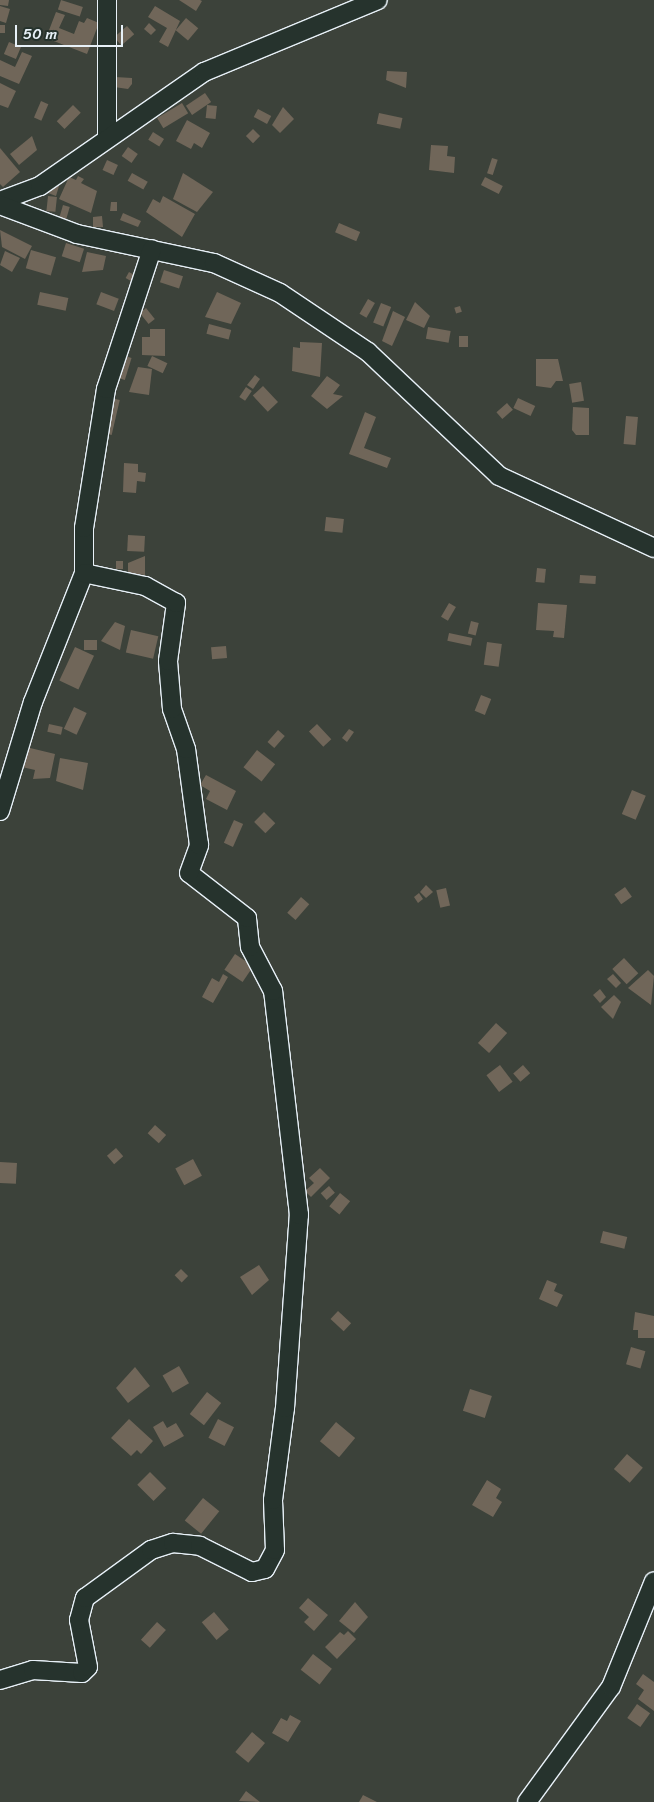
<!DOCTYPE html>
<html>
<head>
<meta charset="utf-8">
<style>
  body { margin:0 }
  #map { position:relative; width:654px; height:1802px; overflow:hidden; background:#3c423a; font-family:Sriracha,sans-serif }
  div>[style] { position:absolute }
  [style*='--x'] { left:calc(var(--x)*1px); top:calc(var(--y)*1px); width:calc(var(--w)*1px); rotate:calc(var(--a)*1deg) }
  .building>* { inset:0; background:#706659; transform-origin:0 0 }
  .roads { filter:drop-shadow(1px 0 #e8f1f8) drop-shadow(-1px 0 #e8f1f8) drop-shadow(0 1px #e8f1f8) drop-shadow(0 -1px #e8f1f8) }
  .minor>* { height:18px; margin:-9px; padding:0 9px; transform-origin:9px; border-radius:9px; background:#26332d }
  span { translate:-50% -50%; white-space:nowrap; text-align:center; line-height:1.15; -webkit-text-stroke:4.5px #26332d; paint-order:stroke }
  .scale { position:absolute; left:15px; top:25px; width:108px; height:22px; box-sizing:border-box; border:2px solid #e8f1f8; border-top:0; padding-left:6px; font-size:15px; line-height:18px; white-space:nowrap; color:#e8f1f8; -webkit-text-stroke:4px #26332d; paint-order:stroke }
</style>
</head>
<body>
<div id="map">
  <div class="building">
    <div style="clip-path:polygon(0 0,9px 0,8px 6px,0 5px)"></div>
    <div style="left:61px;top:0;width:23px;height:10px;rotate:18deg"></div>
    <div style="clip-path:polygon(179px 0,200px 0,202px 1px,196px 11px)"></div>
    <div style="clip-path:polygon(0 6px,10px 9px,6px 23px,0 21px)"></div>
    <div style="clip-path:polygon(155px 6px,180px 21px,168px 47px,159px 42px,167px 28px,148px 17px)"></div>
    <div style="clip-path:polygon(56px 12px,65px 15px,59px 28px,74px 34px,79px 21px,84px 23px,87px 18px,99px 23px,87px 54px,46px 38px)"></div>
    <div style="left:186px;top:18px;width:16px;height:16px;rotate:40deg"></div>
    <div style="clip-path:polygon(149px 23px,156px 30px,151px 35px,144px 29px)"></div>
    <div style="left:0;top:25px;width:5px;height:8px"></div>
    <div style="left:127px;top:26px;width:11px;height:17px;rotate:49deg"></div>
    <div style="left:9px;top:42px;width:13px;height:13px;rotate:23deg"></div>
    <div style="clip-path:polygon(22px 52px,32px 56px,19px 84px,0 76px,0 60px,15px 67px)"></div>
    <div style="clip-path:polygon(387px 71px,407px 72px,406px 88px,386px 80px)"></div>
    <div style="clip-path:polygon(115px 77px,132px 78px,132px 84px,128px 89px,114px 87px)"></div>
    <div style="clip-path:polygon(0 83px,16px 91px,8px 108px,0 105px)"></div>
    <div style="left:205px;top:93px;width:11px;height:23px;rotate:56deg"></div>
    <div style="left:41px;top:101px;width:8px;height:18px;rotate:23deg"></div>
    <div style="left:182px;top:103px;width:12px;height:29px;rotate:59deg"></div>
    <div style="left:73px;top:105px;width:11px;height:23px;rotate:45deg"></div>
    <div style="left:207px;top:105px;width:10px;height:13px;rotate:6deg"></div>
    <div style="clip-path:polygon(283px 107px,294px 119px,280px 133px,272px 125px)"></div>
    <div style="left:258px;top:109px;width:15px;height:9px;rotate:28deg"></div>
    <div style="left:379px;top:113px;width:24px;height:11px;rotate:12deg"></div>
    <div style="clip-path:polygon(187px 120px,210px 133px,202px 148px,194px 143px,191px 149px,176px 141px)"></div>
    <div style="left:253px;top:129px;width:10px;height:10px;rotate:45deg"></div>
    <div style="left:153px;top:132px;width:13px;height:9px;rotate:32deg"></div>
    <div style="clip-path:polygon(32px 136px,37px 150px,19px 165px,10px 154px)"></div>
    <div style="clip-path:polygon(431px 145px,448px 146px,447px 156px,455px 157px,454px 173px,429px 170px)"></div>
    <div style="left:128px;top:147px;width:12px;height:11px;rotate:35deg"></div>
    <div style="clip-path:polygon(0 148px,20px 172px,3px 187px,0 184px)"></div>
    <div style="left:492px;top:158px;width:6px;height:16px;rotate:18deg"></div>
    <div style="left:107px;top:160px;width:12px;height:11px;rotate:24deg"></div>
    <div style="left:132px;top:173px;width:18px;height:9px;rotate:29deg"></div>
    <div style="clip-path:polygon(183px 173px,213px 192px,197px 212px,173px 199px)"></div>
    <div style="clip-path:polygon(78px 176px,84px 179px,81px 183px,97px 191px,91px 213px,59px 199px,69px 177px,76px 180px)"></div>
    <div style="left:485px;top:177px;width:20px;height:9px;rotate:27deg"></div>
    <div style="clip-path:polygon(50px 183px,59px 186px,56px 196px,48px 193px)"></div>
    <div style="left:48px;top:196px;width:9px;height:15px;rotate:6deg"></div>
    <div style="clip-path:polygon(163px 196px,195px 214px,182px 237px,146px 212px,153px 199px,160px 203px)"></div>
    <div style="clip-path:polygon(111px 202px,117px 202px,117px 211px,110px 211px)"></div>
    <div style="left:63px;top:205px;width:7px;height:17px;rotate:16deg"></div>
    <div style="clip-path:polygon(123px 213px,141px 221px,138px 227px,120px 220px)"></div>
    <div style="clip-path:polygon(102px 216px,103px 227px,93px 227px,93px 217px)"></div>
    <div style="left:339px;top:223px;width:23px;height:10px;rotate:23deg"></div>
    <div style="clip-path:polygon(0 230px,32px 246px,25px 259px,2px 247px)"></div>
    <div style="left:66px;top:243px;width:19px;height:14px;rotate:18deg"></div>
    <div style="left:31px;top:250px;width:26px;height:19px;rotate:16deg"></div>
    <div style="clip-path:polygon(5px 251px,20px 258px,12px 272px,0 265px)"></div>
    <div style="clip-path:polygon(87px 252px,106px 256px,103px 270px,82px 272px)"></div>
    <div style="left:164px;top:270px;width:20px;height:13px;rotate:18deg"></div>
    <div style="left:129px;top:272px;width:10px;height:7px;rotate:29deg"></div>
    <div style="left:40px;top:292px;width:29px;height:13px;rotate:12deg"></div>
    <div style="left:101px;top:292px;width:19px;height:13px;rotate:21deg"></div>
    <div style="clip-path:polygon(217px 292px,241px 303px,231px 324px,205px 317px)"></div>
    <div style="left:368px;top:299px;width:8px;height:17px;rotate:30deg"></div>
    <div style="clip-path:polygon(415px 302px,430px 316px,424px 328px,406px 320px)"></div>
    <div style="left:381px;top:303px;width:11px;height:21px;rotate:22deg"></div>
    <div style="left:460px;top:306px;width:6px;height:6px;rotate:72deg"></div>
    <div style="left:146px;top:308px;width:14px;height:8px;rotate:51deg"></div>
    <div style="clip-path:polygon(393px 311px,405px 317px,392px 346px,382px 341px)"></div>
    <div style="left:209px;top:324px;width:23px;height:10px;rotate:15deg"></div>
    <div style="left:428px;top:327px;width:23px;height:12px;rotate:10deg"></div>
    <div style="clip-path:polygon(150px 329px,165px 329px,165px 356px,142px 355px,142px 337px,150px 337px)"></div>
    <div style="left:459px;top:336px;width:9px;height:11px"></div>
    <div style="clip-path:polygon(300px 342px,322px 343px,320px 377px,292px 371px,293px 347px,300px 348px)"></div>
    <div style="left:122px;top:355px;width:10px;height:23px;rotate:17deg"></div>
    <div style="left:152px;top:356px;width:17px;height:11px;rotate:25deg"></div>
    <div style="clip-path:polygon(536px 359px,558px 359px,563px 381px,556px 381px,551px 388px,536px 386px)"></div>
    <div style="clip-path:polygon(138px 367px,152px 369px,149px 395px,129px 392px)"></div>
    <div style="clip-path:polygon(255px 375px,260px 379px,253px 389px,247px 385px)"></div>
    <div style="clip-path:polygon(327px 376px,340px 385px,333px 394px,343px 396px,327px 409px,311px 396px)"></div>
    <div style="left:581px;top:382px;width:19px;height:12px;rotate:81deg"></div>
    <div style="left:263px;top:386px;width:22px;height:14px;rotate:47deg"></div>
    <div style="left:246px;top:387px;width:7px;height:12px;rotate:34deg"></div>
    <div style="left:111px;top:398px;width:9px;height:36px;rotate:13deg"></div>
    <div style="left:518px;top:398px;width:19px;height:11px;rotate:25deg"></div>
    <div style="left:507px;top:403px;width:9px;height:14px;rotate:49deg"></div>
    <div style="clip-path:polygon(573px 407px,589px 408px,589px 435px,576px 435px,572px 430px)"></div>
    <div style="clip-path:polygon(365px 412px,376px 417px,364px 448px,391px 458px,387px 468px,349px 454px)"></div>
    <div style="left:626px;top:416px;width:12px;height:28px;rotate:5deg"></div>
    <div style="clip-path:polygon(124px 463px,138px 464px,138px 472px,146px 473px,145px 482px,137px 481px,136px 493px,123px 492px)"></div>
    <div style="left:326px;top:517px;width:18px;height:14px;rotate:6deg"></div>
    <div style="left:128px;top:535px;width:17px;height:16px;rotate:3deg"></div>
    <div style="clip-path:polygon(145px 556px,145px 575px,128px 573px,128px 563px)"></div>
    <div style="left:116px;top:561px;width:7px;height:8px"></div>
    <div style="left:537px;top:568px;width:9px;height:14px;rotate:6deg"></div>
    <div style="left:580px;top:575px;width:16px;height:8px;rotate:4deg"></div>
    <div style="left:449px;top:603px;width:8px;height:16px;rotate:30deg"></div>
    <div style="clip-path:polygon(538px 603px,567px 605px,564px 638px,553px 637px,554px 631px,536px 630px)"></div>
    <div style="left:471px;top:621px;width:8px;height:13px;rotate:14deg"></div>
    <div style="clip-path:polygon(115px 622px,125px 626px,120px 650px,101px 641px)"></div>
    <div style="left:131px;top:630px;width:28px;height:23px;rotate:13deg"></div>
    <div style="left:449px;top:633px;width:24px;height:8px;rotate:12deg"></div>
    <div style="left:84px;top:640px;width:13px;height:10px"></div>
    <div style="left:487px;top:642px;width:15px;height:23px;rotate:8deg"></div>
    <div style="left:226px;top:646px;width:12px;height:15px;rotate:85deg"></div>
    <div style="left:75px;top:647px;width:21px;height:37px;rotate:25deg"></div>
    <div style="left:481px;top:695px;width:11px;height:17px;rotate:22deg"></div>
    <div style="left:74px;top:707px;width:14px;height:24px;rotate:25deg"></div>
    <div style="left:49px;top:724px;width:14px;height:8px;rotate:12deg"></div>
    <div style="left:317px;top:724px;width:21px;height:11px;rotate:47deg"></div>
    <div style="clip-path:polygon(349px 729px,354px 732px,347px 742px,342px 738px)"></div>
    <div style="left:278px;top:730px;width:9px;height:16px;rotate:41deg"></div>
    <div style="clip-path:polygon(26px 747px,55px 754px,50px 778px,33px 779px,35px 770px,22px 767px)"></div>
    <div style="left:257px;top:750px;width:23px;height:22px;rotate:38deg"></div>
    <div style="clip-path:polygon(60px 758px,88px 763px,83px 790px,56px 781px)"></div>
    <div style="clip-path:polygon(206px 775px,236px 791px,227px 810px,206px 799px,210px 791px,200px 785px)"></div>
    <div style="left:632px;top:790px;width:15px;height:26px;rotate:23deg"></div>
    <div style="left:264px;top:812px;width:16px;height:14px;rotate:45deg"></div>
    <div style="left:234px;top:820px;width:10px;height:25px;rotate:24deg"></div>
    <div style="clip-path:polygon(426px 885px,433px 892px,426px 898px,420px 892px)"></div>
    <div style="left:625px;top:887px;width:12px;height:13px;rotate:55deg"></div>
    <div style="left:446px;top:888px;width:18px;height:10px;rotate:77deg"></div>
    <div style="clip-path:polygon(419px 893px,423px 899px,418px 903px,414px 897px)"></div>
    <div style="left:301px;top:897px;width:11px;height:21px;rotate:41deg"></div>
    <div style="left:235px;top:954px;width:22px;height:19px;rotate:34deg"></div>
    <div style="left:624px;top:958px;width:21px;height:16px;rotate:47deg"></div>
    <div style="clip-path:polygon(648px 970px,654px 976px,651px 1005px,628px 988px)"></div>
    <div style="clip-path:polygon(223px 974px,228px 977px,213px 1003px,202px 997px,212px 978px,219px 982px)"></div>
    <div style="clip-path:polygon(613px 974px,621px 983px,616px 988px,607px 979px)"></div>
    <div style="clip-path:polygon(600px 989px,606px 997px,600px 1003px,593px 995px)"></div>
    <div style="clip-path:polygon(614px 995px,621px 1002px,613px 1019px,601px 1007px)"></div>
    <div style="left:496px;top:1023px;width:15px;height:27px;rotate:42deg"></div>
    <div style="left:500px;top:1065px;width:21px;height:17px;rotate:53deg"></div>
    <div style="left:523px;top:1065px;width:11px;height:13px;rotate:49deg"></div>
    <div style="left:155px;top:1125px;width:15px;height:11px;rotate:42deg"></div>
    <div style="left:116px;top:1148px;width:11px;height:12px;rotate:49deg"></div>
    <div style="left:193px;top:1159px;width:19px;height:20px;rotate:62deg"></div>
    <div style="left:0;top:1162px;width:17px;height:21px;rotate:3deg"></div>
    <div style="clip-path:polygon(320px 1168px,330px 1178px,311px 1197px,305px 1191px,314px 1183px,309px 1178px)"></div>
    <div style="left:329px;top:1186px;width:9px;height:11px;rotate:49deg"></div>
    <div style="left:340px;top:1193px;width:13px;height:17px;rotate:39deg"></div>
    <div style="left:603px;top:1231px;width:25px;height:12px;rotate:14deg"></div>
    <div style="clip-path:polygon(259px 1265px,269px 1280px,252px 1295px,240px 1277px)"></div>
    <div style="left:181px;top:1269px;width:10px;height:9px;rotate:45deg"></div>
    <div style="clip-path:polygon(547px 1280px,557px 1284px,554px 1291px,563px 1295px,557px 1307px,539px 1299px)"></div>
    <div style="left:338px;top:1311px;width:18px;height:11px;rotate:43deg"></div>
    <div style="clip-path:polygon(635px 1312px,654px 1316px,654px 1338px,638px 1338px,638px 1330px,633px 1330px)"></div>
    <div style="left:631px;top:1347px;width:15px;height:18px;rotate:16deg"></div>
    <div style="left:179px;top:1366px;width:20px;height:19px;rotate:60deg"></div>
    <div style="clip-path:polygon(135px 1367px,150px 1386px,128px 1403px,116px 1388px)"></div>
    <div style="left:470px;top:1389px;width:23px;height:23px;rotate:18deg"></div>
    <div style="left:207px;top:1392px;width:18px;height:28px;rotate:38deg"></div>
    <div style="clip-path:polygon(129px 1419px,153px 1441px,141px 1454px,137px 1450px,131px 1456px,111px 1438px)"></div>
    <div style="left:218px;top:1419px;width:18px;height:21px;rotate:27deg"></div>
    <div style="clip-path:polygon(163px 1421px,167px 1428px,176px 1423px,184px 1436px,164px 1447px,153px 1427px)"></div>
    <div style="left:336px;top:1422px;width:25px;height:25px;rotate:40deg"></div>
    <div style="left:627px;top:1454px;width:21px;height:20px;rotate:41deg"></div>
    <div style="left:150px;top:1472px;width:23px;height:18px;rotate:45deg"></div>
    <div style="clip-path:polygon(487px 1480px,501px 1489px,496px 1498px,502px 1502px,493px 1517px,472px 1505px)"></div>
    <div style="left:203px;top:1498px;width:21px;height:29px;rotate:39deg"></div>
    <div style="clip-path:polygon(308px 1598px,328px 1615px,314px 1631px,304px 1622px,309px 1617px,299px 1608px)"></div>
    <div style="clip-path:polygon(355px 1602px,368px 1617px,354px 1633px,339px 1621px)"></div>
    <div style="left:214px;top:1612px;width:23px;height:16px;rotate:50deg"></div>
    <div style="left:157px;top:1622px;width:12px;height:24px;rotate:42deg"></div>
    <div style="clip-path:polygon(348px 1631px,356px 1639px,337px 1659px,325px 1647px,340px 1632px,344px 1635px)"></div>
    <div style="left:313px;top:1654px;width:24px;height:20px;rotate:38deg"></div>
    <div style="clip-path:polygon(643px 1674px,654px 1682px,654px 1711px,638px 1699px,644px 1690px,636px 1684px)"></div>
    <div style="left:637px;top:1704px;width:16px;height:17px;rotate:35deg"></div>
    <div style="clip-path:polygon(290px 1715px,301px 1721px,288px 1742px,272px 1733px,281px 1718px,287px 1721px)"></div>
    <div style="left:252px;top:1732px;width:17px;height:26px;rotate:40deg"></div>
    <div style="clip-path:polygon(246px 1791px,260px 1802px,239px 1801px)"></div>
    <div style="clip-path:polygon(363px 1795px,377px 1802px,359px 1802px)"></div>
  </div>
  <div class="roads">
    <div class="minor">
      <div style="--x:107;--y:135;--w:135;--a:-90"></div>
      <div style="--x:0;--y:201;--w:43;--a:-20.6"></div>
      <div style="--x:40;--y:186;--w:200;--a:-34.8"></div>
      <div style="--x:204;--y:72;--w:188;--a:-22.5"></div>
      <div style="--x:0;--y:205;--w:82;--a:20.6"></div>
      <div style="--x:77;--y:234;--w:140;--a:12"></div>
      <div style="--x:214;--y:263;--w:72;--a:24.4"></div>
      <div style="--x:280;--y:293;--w:106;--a:33.8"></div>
      <div style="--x:368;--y:352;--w:180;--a:43.4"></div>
      <div style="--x:499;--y:476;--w:171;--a:24.9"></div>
      <div style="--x:0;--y:811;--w:114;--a:-73.2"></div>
      <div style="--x:33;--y:702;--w:139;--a:-68.4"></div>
      <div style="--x:84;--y:573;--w:45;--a:-90"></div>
      <div style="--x:84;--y:528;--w:141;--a:-81"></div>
      <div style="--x:106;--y:389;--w:147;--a:-71.8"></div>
      <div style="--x:0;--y:1680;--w:34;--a:-17"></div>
      <div style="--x:33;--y:1670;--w:49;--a:3.5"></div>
      <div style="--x:82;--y:1673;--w:8;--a:-45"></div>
      <div style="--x:88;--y:1667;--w:48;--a:-100.8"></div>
      <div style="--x:79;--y:1620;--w:23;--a:-75"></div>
      <div style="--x:85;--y:1598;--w:82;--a:-36"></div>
      <div style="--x:151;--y:1550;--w:23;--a:-18"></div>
      <div style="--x:173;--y:1543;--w:27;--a:6"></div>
      <div style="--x:200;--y:1546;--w:58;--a:26.6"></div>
      <div style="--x:252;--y:1572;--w:13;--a:-13"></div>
      <div style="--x:265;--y:1569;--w:21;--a:-62"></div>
      <div style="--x:275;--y:1550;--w:50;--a:-92.3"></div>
      <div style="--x:273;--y:1500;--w:93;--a:-82.6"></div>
      <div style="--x:285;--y:1408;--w:194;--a:-85.9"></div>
      <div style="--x:299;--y:1215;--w:226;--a:-96.6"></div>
      <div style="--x:273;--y:991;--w:50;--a:-117.6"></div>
      <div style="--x:250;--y:947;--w:29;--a:-96"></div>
      <div style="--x:247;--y:918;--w:73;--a:-142.2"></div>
      <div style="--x:189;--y:873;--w:30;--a:-70"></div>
      <div style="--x:199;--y:845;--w:97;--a:-97.7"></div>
      <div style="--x:186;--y:749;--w:42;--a:-109.3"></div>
      <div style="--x:172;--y:709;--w:48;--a:-94.8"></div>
      <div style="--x:168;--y:661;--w:59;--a:-82.1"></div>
      <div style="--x:176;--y:603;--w:35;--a:-151"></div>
      <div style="--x:145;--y:586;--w:62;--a:-168"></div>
      <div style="--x:527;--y:1802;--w:142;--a:-53.9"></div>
      <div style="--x:611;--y:1687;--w:114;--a:-67.9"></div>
    </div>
  </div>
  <div class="scale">50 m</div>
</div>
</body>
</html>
